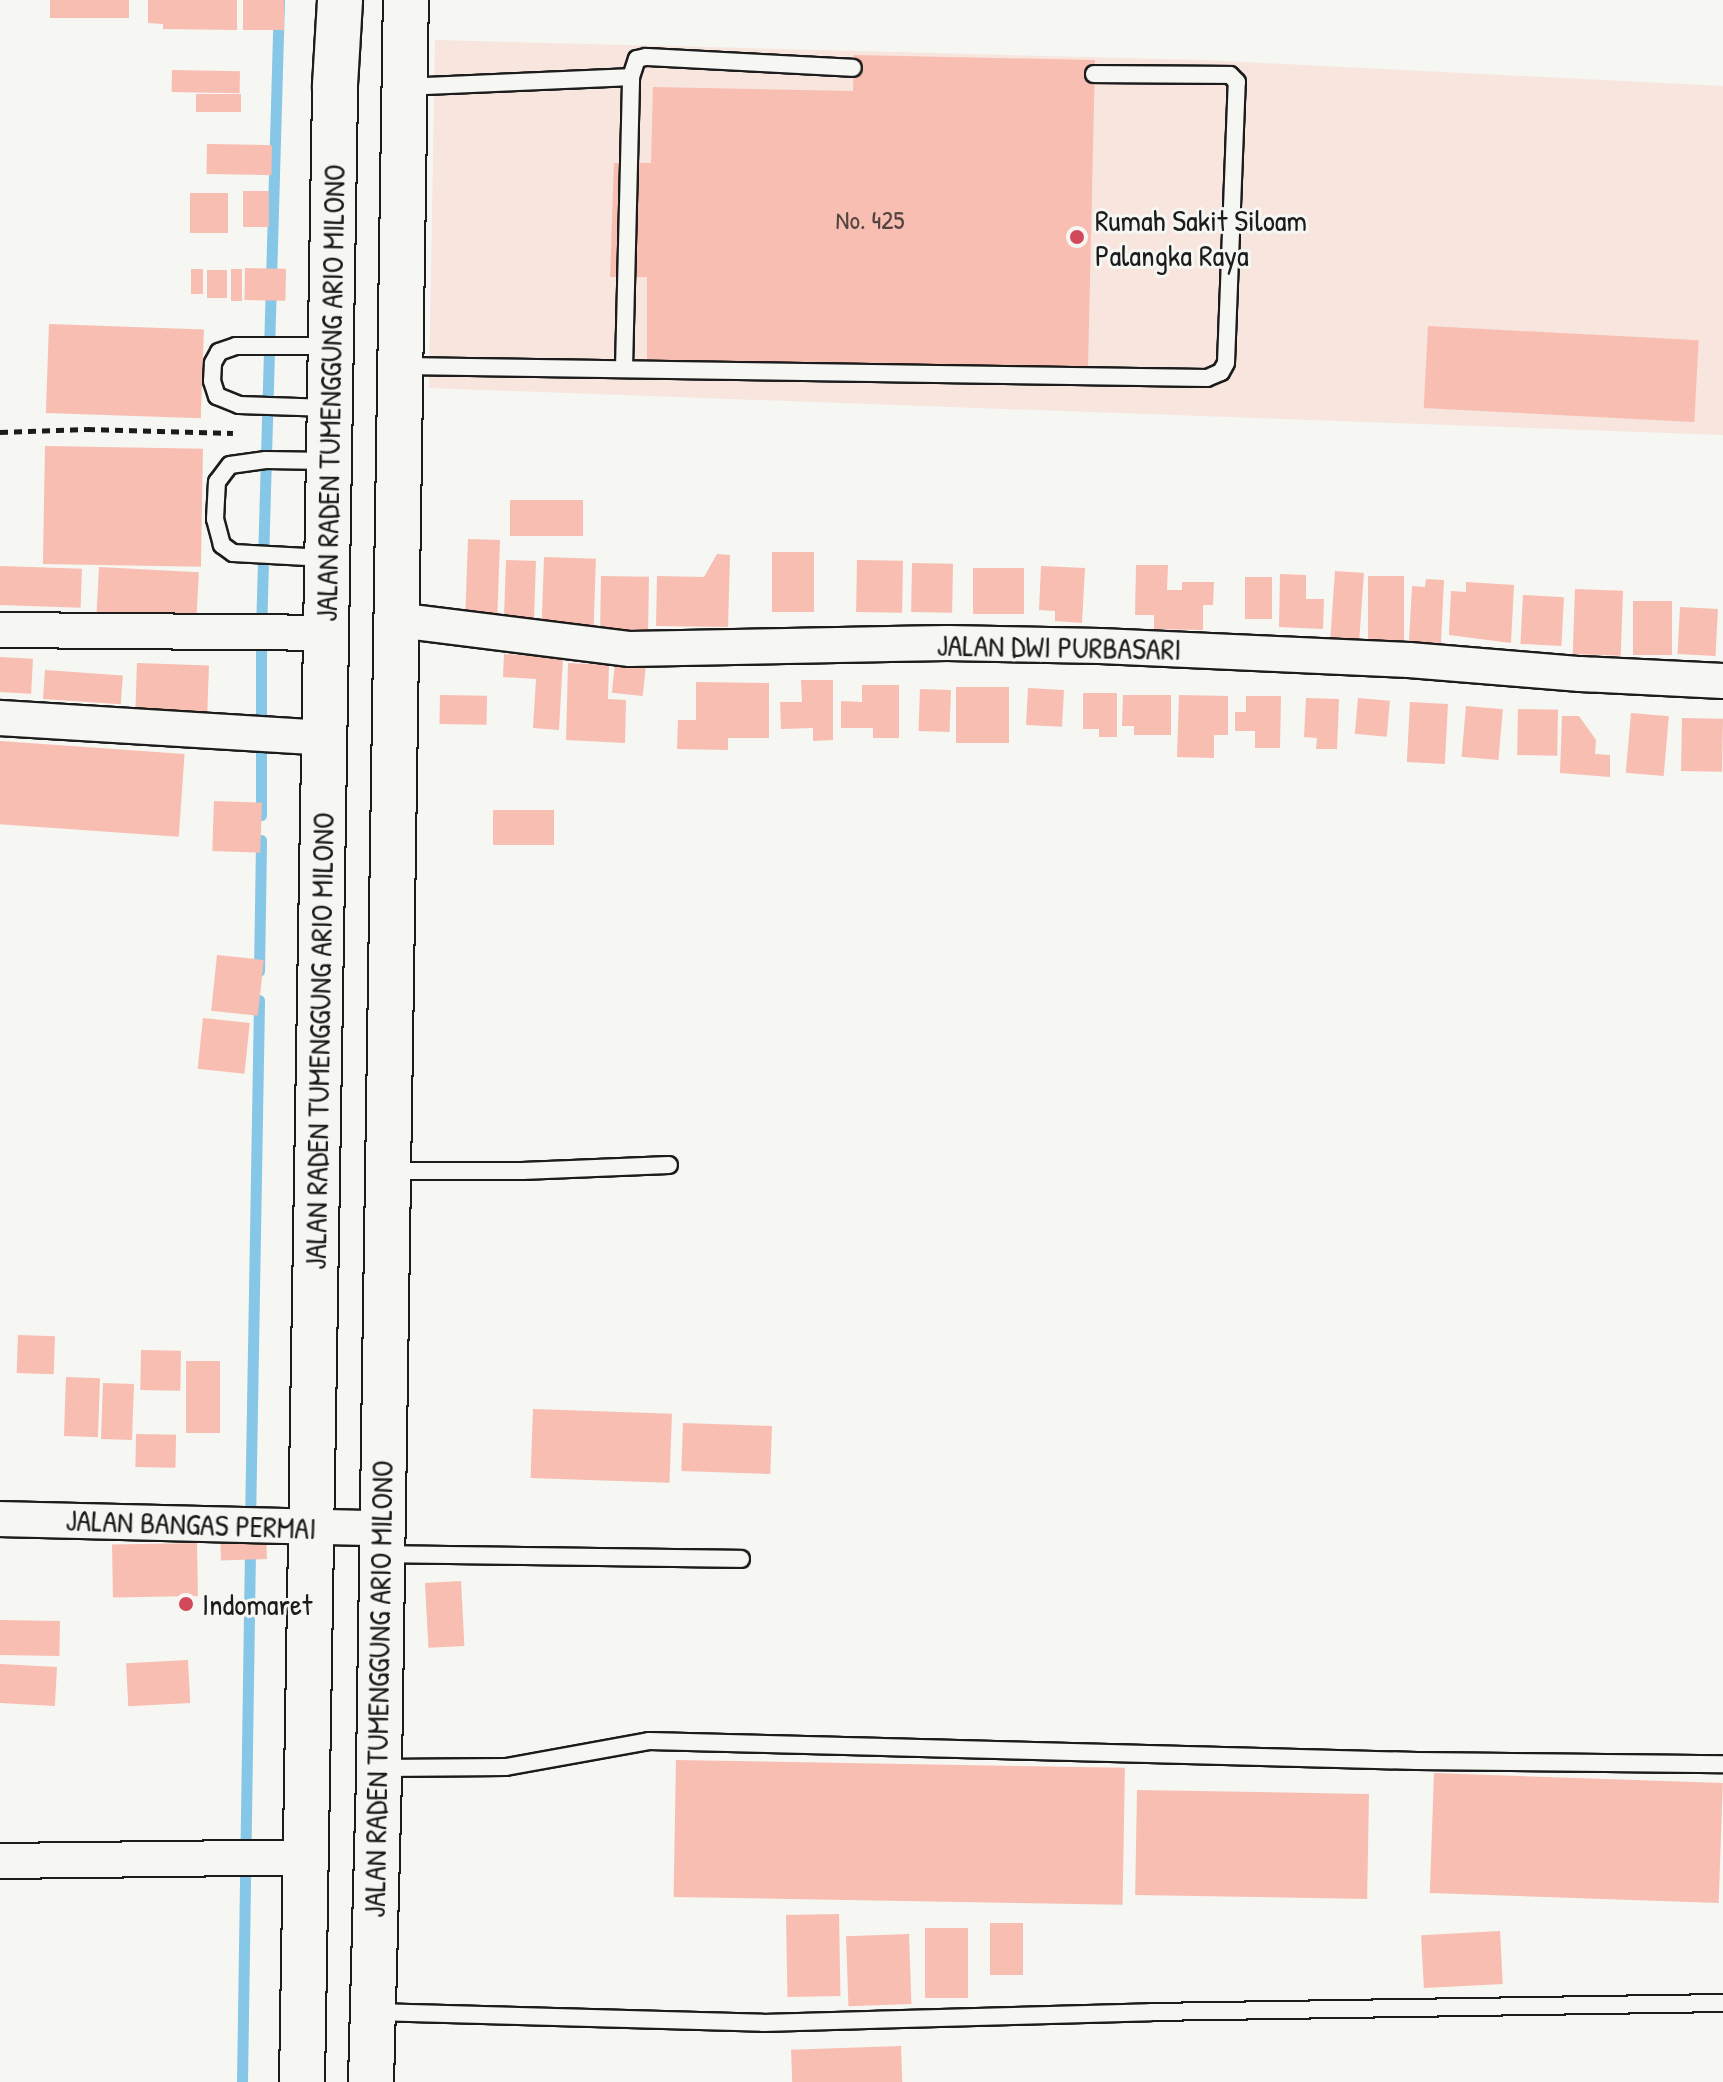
<!DOCTYPE html>
<html>
<head>
<meta charset="utf-8">
<style>
  body { margin:0 }
  #map { position:relative; width:1723px; height:2082px; overflow:hidden; background:#f6f6f2; font-family:"Patrick Hand",sans-serif }
  div>[style] { position:absolute }
  [style*='--x'] { left:calc(var(--x)*1px); top:calc(var(--y)*1px); width:calc(var(--w)*1px); rotate:calc(var(--a)*1deg) }
  .built>* { inset:0; background:#f7e5de }
  .stream>* { height:11px; margin:-5.5px; padding:0 5.5px; transform-origin:5.5px; border-radius:5.5px; background:#86c6e7 }
  .building>* { inset:0; background:#f8beb1; transform-origin:0 0 }
  .path>* { height:5px; margin-top:-2.5px; transform-origin:0; background:repeating-linear-gradient(90deg,#1c1c1c 0 8px,transparent 0 14px) }
  .roads { filter:drop-shadow(2px 0 #1c1c1c) drop-shadow(-2px 0 #1c1c1c) drop-shadow(0 2px #1c1c1c) drop-shadow(0 -2px #1c1c1c) }
  .service>* { height:16px; margin:-8px; padding:0 8px; transform-origin:8px; border-radius:8px; background:#f6f6f2 }
  .minor>* { height:34px; margin:-17px; padding:0 17px; transform-origin:17px; border-radius:17px; background:#f6f6f2 }
  .trunk>* { height:44px; margin:-22px; padding:0 22px; transform-origin:22px; border-radius:22px; background:#f6f6f2 }
  .dots>* { width:22px; height:22px; translate:-50% -50%; box-sizing:border-box; border:4px solid #f6f6f2; border-radius:50% }
  span { translate:-50% -50%; white-space:nowrap; text-align:center; line-height:1.15; -webkit-text-stroke:6px #f6f6f2; paint-order:stroke }
  .number-label { font-size:26px; color:#534441 }
  .number-label span { -webkit-text-stroke-width:0 }
  .poi-label { font-size:30px; color:#1c1c1c }
  .left { translate:0 -50%; text-align:left }
  .street-label { font-size:30px; color:#1c1c1c }
</style>
</head>
<body>
<div id="map">
  <div class="built">
    <div style="clip-path:polygon(435px 40px,1203px 60px,1723px 86px,1723px 435px,429px 388px)"></div>
  </div>
  <div class="stream">
    <div style="--x:261;--y:815;--w:183;--a:-90"></div>
    <div style="--x:261;--y:632;--w:632;--a:-88.37"></div>
    <div style="--x:259;--y:971;--w:131;--a:-89.1"></div>
    <div style="--x:250;--y:1523;--w:523;--a:-89.01"></div>
    <div style="--x:242;--y:2082;--w:534;--a:-89.14"></div>
  </div>
  <div class="building">
    <div style="left:50px;top:0;width:79px;height:18px"></div>
    <div style="clip-path:polygon(148px 0,237px 0,237px 30px,163px 29px,163px 24px,148px 23px)"></div>
    <div style="left:243px;top:0;width:41px;height:30px"></div>
    <div style="clip-path:polygon(854px 55px,1095px 60px,1088px 368px,647px 360px,647px 277px,610px 277px,614px 163px,651px 163px,653px 87px,853px 91px)"></div>
    <div style="left:172px;top:70px;width:68px;height:22px;rotate:1deg"></div>
    <div style="left:196px;top:94px;width:45px;height:18px"></div>
    <div style="left:207px;top:144px;width:65px;height:30px;rotate:1deg"></div>
    <div style="left:243px;top:191px;width:26px;height:36px"></div>
    <div style="left:190px;top:193px;width:38px;height:40px"></div>
    <div style="left:245px;top:268px;width:41px;height:32px;rotate:1deg"></div>
    <div style="left:191px;top:269px;width:12px;height:25px"></div>
    <div style="left:231px;top:269px;width:11px;height:32px"></div>
    <div style="left:207px;top:270px;width:20px;height:28px"></div>
    <div style="left:49px;top:324px;width:155px;height:89px;rotate:2deg"></div>
    <div style="left:1428px;top:326px;width:271px;height:82px;rotate:3deg"></div>
    <div style="left:45px;top:446px;width:158px;height:118px;rotate:1deg"></div>
    <div style="left:583px;top:500px;width:36px;height:73px;rotate:90deg"></div>
    <div style="left:468px;top:539px;width:32px;height:82px;rotate:2deg"></div>
    <div style="left:772px;top:552px;width:42px;height:60px"></div>
    <div style="clip-path:polygon(717px 554px,730px 555px,728px 627px,656px 626px,657px 576px,704px 577px)"></div>
    <div style="left:544px;top:557px;width:52px;height:70px;rotate:2deg"></div>
    <div style="left:506px;top:560px;width:30px;height:61px;rotate:2deg"></div>
    <div style="left:857px;top:560px;width:46px;height:52px;rotate:1deg"></div>
    <div style="left:912px;top:563px;width:41px;height:49px;rotate:1deg"></div>
    <div style="clip-path:polygon(1136px 565px,1168px 565px,1167px 590px,1182px 590px,1182px 582px,1214px 582px,1213px 605px,1203px 605px,1203px 630px,1154px 629px,1154px 615px,1135px 615px)"></div>
    <div style="left:0;top:566px;width:82px;height:39px;rotate:2deg"></div>
    <div style="clip-path:polygon(1041px 566px,1085px 568px,1082px 623px,1055px 621px,1055px 611px,1039px 610px)"></div>
    <div style="left:99px;top:567px;width:100px;height:48px;rotate:3deg"></div>
    <div style="left:973px;top:568px;width:51px;height:46px"></div>
    <div style="left:1335px;top:571px;width:29px;height:70px;rotate:4deg"></div>
    <div style="clip-path:polygon(1280px 574px,1306px 575px,1306px 599px,1324px 599px,1323px 629px,1279px 627px)"></div>
    <div style="left:601px;top:576px;width:48px;height:58px;rotate:1deg"></div>
    <div style="left:1368px;top:576px;width:36px;height:65px"></div>
    <div style="left:1245px;top:577px;width:27px;height:42px"></div>
    <div style="clip-path:polygon(1426px 579px,1444px 580px,1441px 643px,1409px 642px,1412px 586px,1425px 587px)"></div>
    <div style="clip-path:polygon(1466px 582px,1514px 585px,1511px 643px,1449px 635px,1451px 591px,1466px 592px)"></div>
    <div style="left:1575px;top:589px;width:48px;height:65px;rotate:2deg"></div>
    <div style="left:1523px;top:595px;width:41px;height:49px;rotate:3deg"></div>
    <div style="left:1633px;top:601px;width:39px;height:54px"></div>
    <div style="left:1680px;top:607px;width:38px;height:47px;rotate:3deg"></div>
    <div style="clip-path:polygon(504px 654px,563px 658px,559px 730px,533px 728px,536px 679px,503px 677px)"></div>
    <div style="left:0;top:657px;width:33px;height:35px;rotate:3deg"></div>
    <div style="left:137px;top:663px;width:72px;height:47px;rotate:2deg"></div>
    <div style="clip-path:polygon(568px 663px,609px 665px,608px 699px,626px 700px,625px 743px,566px 740px)"></div>
    <div style="left:615px;top:663px;width:31px;height:30px;rotate:6deg"></div>
    <div style="left:45px;top:670px;width:78px;height:29px;rotate:4deg"></div>
    <div style="clip-path:polygon(801px 680px,833px 680px,833px 740px,813px 741px,813px 728px,781px 729px,780px 702px,802px 702px)"></div>
    <div style="clip-path:polygon(696px 682px,769px 683px,769px 738px,728px 738px,728px 750px,677px 749px,678px 720px,696px 720px)"></div>
    <div style="clip-path:polygon(862px 685px,899px 685px,899px 738px,873px 738px,873px 728px,841px 728px,841px 701px,862px 702px)"></div>
    <div style="left:956px;top:687px;width:53px;height:56px"></div>
    <div style="left:1028px;top:688px;width:36px;height:37px;rotate:3deg"></div>
    <div style="left:920px;top:689px;width:31px;height:42px;rotate:2deg"></div>
    <div style="clip-path:polygon(1083px 693px,1117px 693px,1117px 737px,1099px 737px,1099px 729px,1083px 729px)"></div>
    <div style="left:440px;top:695px;width:47px;height:29px;rotate:1deg"></div>
    <div style="clip-path:polygon(1123px 695px,1171px 695px,1171px 735px,1134px 735px,1134px 726px,1122px 726px)"></div>
    <div style="clip-path:polygon(1179px 695px,1228px 696px,1228px 735px,1214px 735px,1214px 758px,1177px 757px)"></div>
    <div style="clip-path:polygon(1246px 696px,1281px 696px,1280px 748px,1255px 748px,1255px 731px,1235px 731px,1235px 712px,1246px 712px)"></div>
    <div style="clip-path:polygon(1306px 698px,1339px 699px,1337px 749px,1316px 749px,1317px 738px,1304px 737px)"></div>
    <div style="left:1358px;top:698px;width:32px;height:36px;rotate:5deg"></div>
    <div style="left:1410px;top:702px;width:38px;height:60px;rotate:3deg"></div>
    <div style="left:1466px;top:706px;width:37px;height:51px;rotate:5deg"></div>
    <div style="left:1518px;top:709px;width:40px;height:46px;rotate:1deg"></div>
    <div style="left:1631px;top:713px;width:38px;height:60px;rotate:5deg"></div>
    <div style="clip-path:polygon(1562px 716px,1579px 716px,1596px 740px,1595px 754px,1610px 755px,1610px 777px,1560px 773px)"></div>
    <div style="left:1682px;top:718px;width:41px;height:53px;rotate:1deg"></div>
    <div style="left:0;top:741px;width:185px;height:83px;rotate:4deg"></div>
    <div style="left:214px;top:801px;width:48px;height:50px;rotate:2deg"></div>
    <div style="left:493px;top:810px;width:61px;height:35px"></div>
    <div style="left:217px;top:955px;width:47px;height:56px;rotate:6deg"></div>
    <div style="left:203px;top:1018px;width:47px;height:51px;rotate:6deg"></div>
    <div style="left:18px;top:1335px;width:37px;height:38px;rotate:2deg"></div>
    <div style="left:141px;top:1350px;width:40px;height:40px;rotate:1deg"></div>
    <div style="left:186px;top:1361px;width:34px;height:72px"></div>
    <div style="left:66px;top:1377px;width:34px;height:59px;rotate:2deg"></div>
    <div style="left:103px;top:1383px;width:31px;height:56px;rotate:2deg"></div>
    <div style="left:533px;top:1409px;width:139px;height:69px;rotate:2deg"></div>
    <div style="left:683px;top:1423px;width:89px;height:48px;rotate:2deg"></div>
    <div style="left:136px;top:1434px;width:40px;height:33px;rotate:1deg"></div>
    <div style="left:266px;top:1532px;width:27px;height:46px;rotate:88deg"></div>
    <div style="left:197px;top:1543px;width:53px;height:85px;rotate:89deg"></div>
    <div style="left:461px;top:1581px;width:65px;height:36px;rotate:87deg"></div>
    <div style="left:0;top:1620px;width:60px;height:35px;rotate:1deg"></div>
    <div style="left:188px;top:1660px;width:43px;height:62px;rotate:87deg"></div>
    <div style="left:0;top:1664px;width:57px;height:39px;rotate:3deg"></div>
    <div style="left:676px;top:1760px;width:449px;height:137px;rotate:1deg"></div>
    <div style="left:1434px;top:1773px;width:289px;height:120px;rotate:2deg"></div>
    <div style="left:1137px;top:1790px;width:232px;height:105px;rotate:1deg"></div>
    <div style="left:839px;top:1914px;width:82px;height:53px;rotate:89deg"></div>
    <div style="left:990px;top:1923px;width:33px;height:52px"></div>
    <div style="left:925px;top:1928px;width:43px;height:70px"></div>
    <div style="left:1500px;top:1931px;width:53px;height:79px;rotate:87deg"></div>
    <div style="left:909px;top:1934px;width:70px;height:63px;rotate:88deg"></div>
    <div style="left:901px;top:2046px;width:36px;height:110px;rotate:88deg"></div>
  </div>
  <div class="path">
    <div style="--x:0;--y:432;--w:87;--a:-2"></div>
    <div style="--x:87;--y:429;--w:146;--a:1.6"></div>
  </div>
  <div class="roads">
    <div class="service">
      <div style="--x:405;--y:87;--w:226;--a:-2.5"></div>
      <div style="--x:327;--y:346;--w:91;--a:180"></div>
      <div style="--x:236;--y:346;--w:18;--a:161"></div>
      <div style="--x:219;--y:352;--w:13;--a:119"></div>
      <div style="--x:213;--y:363;--w:18;--a:93"></div>
      <div style="--x:212;--y:381;--w:16;--a:72"></div>
      <div style="--x:217;--y:396;--w:24;--a:22"></div>
      <div style="--x:239;--y:405;--w:90;--a:1.9"></div>
      <div style="--x:402;--y:366;--w:805;--a:0.85"></div>
      <div style="--x:1207;--y:378;--w:15;--a:-23"></div>
      <div style="--x:1221;--y:372;--w:10;--a:-61"></div>
      <div style="--x:1226;--y:363;--w:281;--a:-87.8"></div>
      <div style="--x:1237;--y:82;--w:10;--a:-135"></div>
      <div style="--x:1230;--y:75;--w:136;--a:-179.6"></div>
      <div style="--x:624;--y:368;--w:291;--a:-88.6"></div>
      <div style="--x:631;--y:77;--w:19;--a:-72"></div>
      <div style="--x:637;--y:59;--w:9;--a:-13"></div>
      <div style="--x:646;--y:57;--w:207;--a:3"></div>
      <div style="--x:325;--y:558;--w:92;--a:-176.9"></div>
      <div style="--x:233;--y:553;--w:14;--a:-144"></div>
      <div style="--x:222;--y:545;--w:27;--a:-105"></div>
      <div style="--x:215;--y:519;--w:37;--a:-87"></div>
      <div style="--x:217;--y:482;--w:21;--a:-53"></div>
      <div style="--x:230;--y:465;--w:36;--a:-8"></div>
      <div style="--x:266;--y:460;--w:60;--a:1"></div>
      <div style="--x:388;--y:1171;--w:134;--a:0"></div>
      <div style="--x:522;--y:1171;--w:147;--a:-2.3"></div>
      <div style="--x:382;--y:1554;--w:359;--a:0.8"></div>
      <div style="--x:381;--y:1768;--w:125;--a:-0.5"></div>
      <div style="--x:506;--y:1767;--w:145;--a:-10.3"></div>
      <div style="--x:649;--y:1741;--w:768;--a:1.49"></div>
      <div style="--x:1417;--y:1761;--w:306;--a:0.6"></div>
      <div style="--x:374;--y:2012;--w:389;--a:1.6"></div>
      <div style="--x:763;--y:2023;--w:388;--a:-1.6"></div>
      <div style="--x:1151;--y:2012;--w:572;--a:-0.9"></div>
    </div>
    <div class="minor">
      <div style="--x:397;--y:620;--w:235;--a:7.1"></div>
      <div style="--x:630;--y:649;--w:317;--a:-1.1"></div>
      <div style="--x:947;--y:643;--w:153;--a:1.1"></div>
      <div style="--x:1100;--y:646;--w:309;--a:2.6"></div>
      <div style="--x:1409;--y:660;--w:172;--a:4.7"></div>
      <div style="--x:1580;--y:674;--w:143;--a:2.8"></div>
      <div style="--x:0;--y:630;--w:325;--a:0.5"></div>
      <div style="--x:0;--y:718;--w:325;--a:3.5"></div>
      <div style="--x:0;--y:1519;--w:381;--a:1.4"></div>
      <div style="--x:0;--y:1861;--w:307;--a:-0.7"></div>
    </div>
    <div class="trunk">
      <div style="--x:302;--y:2082;--w:1997;--a:-89.05"></div>
      <div style="--x:335;--y:85;--w:85;--a:-86.6"></div>
      <div style="--x:371;--y:2082;--w:314;--a:-88.5"></div>
      <div style="--x:379;--y:1768;--w:1768;--a:-89.13"></div>
    </div>
  </div>
  <div class="dots">
    <div style="left:1077px;top:237px;background:#d1495b"></div>
    <div style="left:186px;top:1604px;background:#d1495b"></div>
  </div>
  <div class="number-label">
    <span style="left:870px;top:220px">No. 425</span>
  </div>
  <div class="poi-label">
    <span class="left" style="left:1095px;top:237px">Rumah Sakit Siloam<br>Palangka Raya</span>
    <span class="left" style="left:202px;top:1604px">Indomaret</span>
  </div>
  <div class="street-label">
    <span style="left:330px;top:393px;rotate:-89deg">JALAN RADEN TUMENGGUNG ARIO MILONO</span>
    <span style="left:1059px;top:647px;rotate:1deg">JALAN DWI PURBASARI</span>
    <span style="left:319px;top:1041px;rotate:-89deg">JALAN RADEN TUMENGGUNG ARIO MILONO</span>
    <span style="left:191px;top:1524px;rotate:2deg">JALAN BANGAS PERMAI</span>
    <span style="left:378px;top:1689px;rotate:-89deg">JALAN RADEN TUMENGGUNG ARIO MILONO</span>
  </div>
</div>
</body>
</html>
